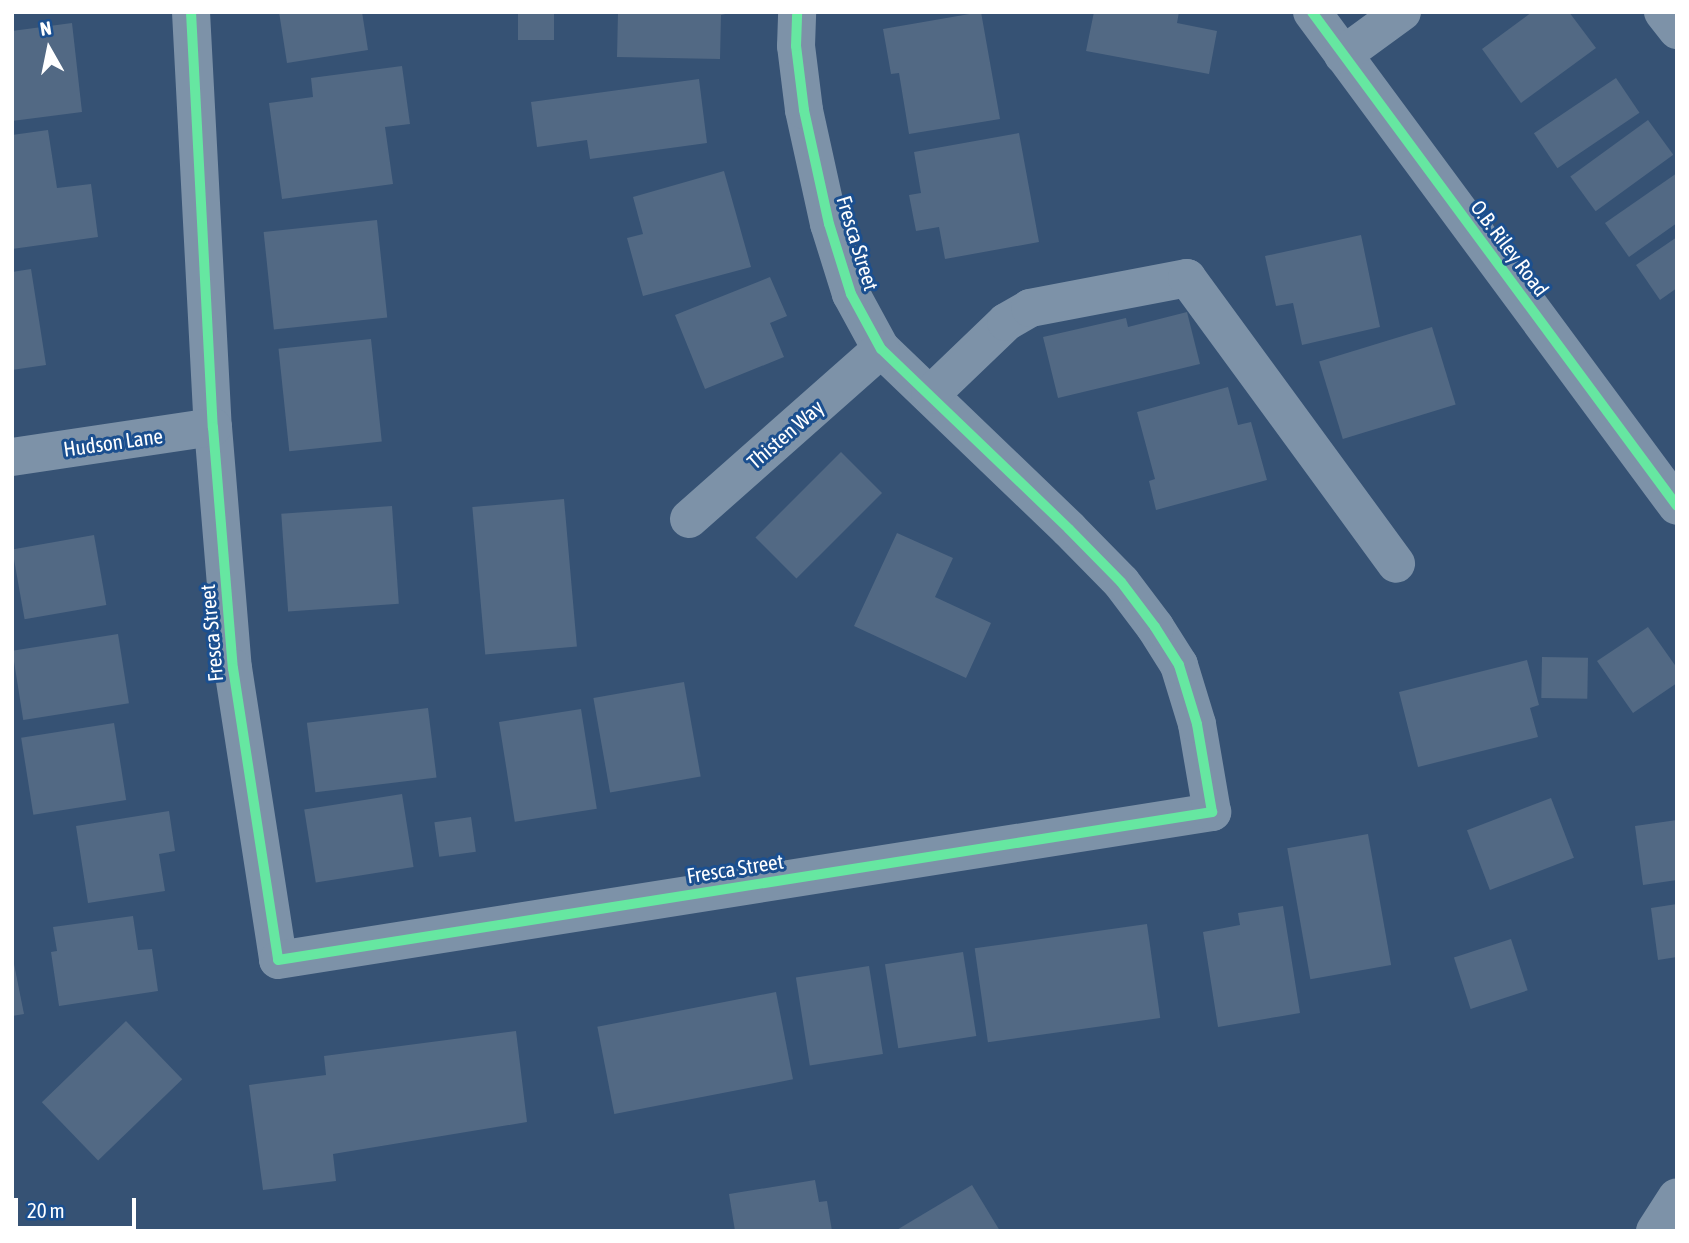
<!DOCTYPE html>
<html>
<head>
<meta charset="utf-8">
<style>
  body { margin:0 }
  #map { position:relative; width:1689px; height:1243px; overflow:hidden; background:#365274; font-family:"Asap Condensed",sans-serif }
  div>[style] { position:absolute }
  [style*='--x'] { left:calc(var(--x)*1px); top:calc(var(--y)*1px); width:calc(var(--w)*1px); rotate:calc(var(--a)*1deg) }
  .building>* { inset:0; background:#526984; transform-origin:0 0 }
  .minor>* { height:38px; margin:-19px; padding:0 19px; transform-origin:19px; border-radius:19px; background:#7d92a8 }
  .cycleway>* { height:10px; margin:-5px; padding:0 5px; transform-origin:5px; border-radius:5px; background:#66e7a1 }
  span { translate:-50% -50%; white-space:nowrap; text-align:center; line-height:1.15; -webkit-text-stroke:6px #1b4f8f; paint-order:stroke }
  .street-label { font-size:21px; color:#fff }
  .frame { position:absolute; inset:0; border:14px solid #fff; pointer-events:none }
  .north { position:absolute; left:14px; top:14px; width:70px; height:70px; -webkit-text-stroke:5px #1b4f8f; paint-order:stroke; rotate:351deg; font-size:19px; font-weight:700; line-height:28px; text-align:center; color:#fff }
  .north::after { content:''; display:block; margin:auto; width:24px; height:32px; background:#fff; clip-path:polygon(50% 0,100% 100%,50% 72%,0 100%) }
  .scale { position:absolute; left:14px; top:1198px; width:122px; height:32px; box-sizing:border-box; border:4px solid #fff; border-top:0; padding-left:9px; font-size:21px; line-height:24px; white-space:nowrap; color:#fff; -webkit-text-stroke:5px #1b4f8f; paint-order:stroke }
</style>
</head>
<body>
<div id="map">
  <div class="building">
    <div style="clip-path:polygon(279px 12px,362px 12px,368px 50px,287px 63px)"></div>
    <div style="left:518px;top:12px;width:36px;height:28px"></div>
    <div style="clip-path:polygon(618px 12px,734px 12px,721px 15px,720px 59px,617px 57px)"></div>
    <div style="clip-path:polygon(981px 12px,1000px 119px,909px 134px,899px 73px,891px 74px,883px 29px)"></div>
    <div style="clip-path:polygon(1094px 12px,1179px 12px,1177px 23px,1217px 31px,1209px 74px,1086px 51px)"></div>
    <div style="clip-path:polygon(1532px 12px,1569px 12px,1596px 48px,1521px 103px,1482px 49px)"></div>
    <div style="clip-path:polygon(72px 23px,82px 112px,12px 121px,12px 31px)"></div>
    <div style="clip-path:polygon(402px 66px,410px 124px,385px 127px,393px 184px,282px 199px,269px 103px,313px 97px,311px 78px)"></div>
    <div style="left:1616px;top:78px;width:42px;height:99px;rotate:56deg"></div>
    <div style="clip-path:polygon(699px 79px,707px 143px,590px 159px,587px 140px,537px 147px,531px 102px)"></div>
    <div style="left:1648px;top:120px;width:43px;height:96px;rotate:54deg"></div>
    <div style="clip-path:polygon(48px 130px,57px 188px,91px 184px,98px 237px,12px 249px,12px 135px)"></div>
    <div style="clip-path:polygon(1019px 133px,1039px 242px,945px 259px,939px 227px,916px 231px,909px 195px,921px 193px,914px 152px)"></div>
    <div style="clip-path:polygon(724px 171px,751px 267px,643px 296px,627px 238px,643px 234px,633px 197px)"></div>
    <div style="clip-path:polygon(1677px 173px,1677px 223px,1629px 257px,1605px 223px)"></div>
    <div style="left:377px;top:220px;width:98px;height:114px;rotate:84deg"></div>
    <div style="clip-path:polygon(1361px 235px,1380px 327px,1302px 345px,1293px 303px,1276px 306px,1265px 256px)"></div>
    <div style="clip-path:polygon(1677px 237px,1677px 288px,1660px 300px,1636px 265px)"></div>
    <div style="clip-path:polygon(31px 269px,46px 365px,12px 370px,12px 272px)"></div>
    <div style="clip-path:polygon(770px 277px,787px 316px,770px 323px,784px 357px,705px 389px,675px 315px)"></div>
    <div style="clip-path:polygon(1187px 312px,1200px 364px,1058px 398px,1043px 337px,1126px 318px,1128px 327px)"></div>
    <div style="left:1432px;top:327px;width:81px;height:118px;rotate:73deg"></div>
    <div style="left:371px;top:339px;width:103px;height:93px;rotate:84deg"></div>
    <div style="clip-path:polygon(1228px 387px,1238px 425px,1251px 422px,1267px 480px,1156px 510px,1149px 481px,1155px 479px,1137px 412px)"></div>
    <div style="left:841px;top:452px;width:58px;height:121px;rotate:45deg"></div>
    <div style="left:564px;top:499px;width:148px;height:92px;rotate:85deg"></div>
    <div style="left:392px;top:506px;width:98px;height:111px;rotate:86deg"></div>
    <div style="clip-path:polygon(897px 533px,953px 558px,935px 597px,991px 623px,966px 678px,854px 626px)"></div>
    <div style="left:94px;top:535px;width:71px;height:83px;rotate:80deg"></div>
    <div style="clip-path:polygon(1648px 627px,1677px 668px,1677px 683px,1633px 713px,1597px 661px)"></div>
    <div style="left:118px;top:634px;width:70px;height:107px;rotate:81deg"></div>
    <div style="left:1542px;top:657px;width:46px;height:41px;rotate:1deg"></div>
    <div style="clip-path:polygon(1527px 660px,1539px 705px,1530px 708px,1538px 737px,1418px 767px,1399px 692px)"></div>
    <div style="left:684px;top:682px;width:96px;height:92px;rotate:80deg"></div>
    <div style="left:428px;top:708px;width:70px;height:122px;rotate:83deg"></div>
    <div style="left:581px;top:709px;width:101px;height:83px;rotate:81deg"></div>
    <div style="left:114px;top:723px;width:78px;height:94px;rotate:81deg"></div>
    <div style="left:402px;top:794px;width:74px;height:99px;rotate:81deg"></div>
    <div style="left:1551px;top:798px;width:64px;height:90px;rotate:69deg"></div>
    <div style="clip-path:polygon(169px 811px,175px 851px,159px 854px,165px 891px,88px 903px,76px 826px)"></div>
    <div style="left:471px;top:817px;width:35px;height:37px;rotate:82deg"></div>
    <div style="clip-path:polygon(1677px 820px,1677px 880px,1643px 885px,1635px 826px)"></div>
    <div style="left:1368px;top:834px;width:133px;height:82px;rotate:80deg"></div>
    <div style="clip-path:polygon(1677px 904px,1677px 957px,1658px 960px,1651px 908px)"></div>
    <div style="clip-path:polygon(1283px 906px,1300px 1013px,1218px 1027px,1203px 932px,1240px 925px,1238px 913px)"></div>
    <div style="clip-path:polygon(133px 916px,138px 950px,152px 949px,158px 991px,59px 1006px,51px 952px,57px 951px,53px 927px)"></div>
    <div style="left:1147px;top:924px;width:95px;height:174px;rotate:82deg"></div>
    <div style="left:1511px;top:939px;width:54px;height:60px;rotate:72deg"></div>
    <div style="left:963px;top:952px;width:85px;height:79px;rotate:81deg"></div>
    <div style="clip-path:polygon(12px 954px,24px 1014px,12px 1016px)"></div>
    <div style="left:869px;top:966px;width:89px;height:74px;rotate:81deg"></div>
    <div style="left:776px;top:992px;width:89px;height:182px;rotate:79deg"></div>
    <div style="left:126px;top:1021px;width:81px;height:117px;rotate:46deg"></div>
    <div style="clip-path:polygon(516px 1031px,527px 1122px,333px 1154px,336px 1181px,263px 1190px,249px 1085px,326px 1075px,324px 1056px)"></div>
    <div style="clip-path:polygon(815px 1180px,819px 1202px,827px 1201px,832px 1231px,735px 1231px,729px 1194px)"></div>
    <div style="clip-path:polygon(972px 1185px,1000px 1231px,895px 1231px)"></div>
  </div>
  <div class="minor">
    <div style="--x:191;--y:12;--w:416;--a:87"></div>
    <div style="--x:213;--y:427;--w:242;--a:85.3"></div>
    <div style="--x:233;--y:668;--w:295;--a:81.2"></div>
    <div style="--x:278;--y:960;--w:946;--a:-9"></div>
    <div style="--x:1212;--y:812;--w:89;--a:-99.7"></div>
    <div style="--x:1197;--y:724;--w:62;--a:-107"></div>
    <div style="--x:1179;--y:665;--w:45;--a:-122.3"></div>
    <div style="--x:1155;--y:627;--w:56;--a:-127.1"></div>
    <div style="--x:1121;--y:582;--w:74;--a:-134.5"></div>
    <div style="--x:1069;--y:529;--w:260;--a:-136.2"></div>
    <div style="--x:881;--y:349;--w:63;--a:-118.6"></div>
    <div style="--x:851;--y:294;--w:73;--a:-107.4"></div>
    <div style="--x:829;--y:224;--w:117;--a:-102.4"></div>
    <div style="--x:804;--y:110;--w:64;--a:-97.1"></div>
    <div style="--x:796;--y:46;--w:34;--a:-88"></div>
    <div style="--x:1312;--y:12;--w:614;--a:53.54"></div>
    <div style="--x:1663;--y:12;--w:23;--a:52"></div>
    <div style="--x:1343;--y:55;--w:73;--a:-36.1"></div>
    <div style="--x:930;--y:395;--w:105;--a:-43.8"></div>
    <div style="--x:1006;--y:322;--w:28;--a:-30"></div>
    <div style="--x:1030;--y:308;--w:160;--a:-10.8"></div>
    <div style="--x:1187;--y:278;--w:354;--a:53.8"></div>
    <div style="--x:12;--y:457;--w:203;--a:-8.5"></div>
    <div style="--x:689;--y:519;--w:256;--a:-41.5"></div>
    <div style="--x:1655;--y:1231;--w:40;--a:-57.1"></div>
  </div>
  <div class="cycleway">
    <div style="--x:191;--y:12;--w:416;--a:87"></div>
    <div style="--x:213;--y:427;--w:242;--a:85.3"></div>
    <div style="--x:233;--y:668;--w:295;--a:81.2"></div>
    <div style="--x:278;--y:960;--w:946;--a:-9"></div>
    <div style="--x:1212;--y:812;--w:89;--a:-99.7"></div>
    <div style="--x:1197;--y:724;--w:62;--a:-107"></div>
    <div style="--x:1179;--y:665;--w:45;--a:-122.3"></div>
    <div style="--x:1155;--y:627;--w:56;--a:-127.1"></div>
    <div style="--x:1121;--y:582;--w:74;--a:-134.5"></div>
    <div style="--x:1069;--y:529;--w:260;--a:-136.2"></div>
    <div style="--x:881;--y:349;--w:63;--a:-118.6"></div>
    <div style="--x:851;--y:294;--w:73;--a:-107.4"></div>
    <div style="--x:829;--y:224;--w:117;--a:-102.4"></div>
    <div style="--x:804;--y:110;--w:64;--a:-97.1"></div>
    <div style="--x:796;--y:46;--w:34;--a:-88"></div>
    <div style="--x:1312;--y:12;--w:614;--a:53.54"></div>
  </div>
  <div class="street-label">
    <span style="left:858px;top:243px;rotate:73deg">Fresca Street</span>
    <span style="left:1510px;top:248px;rotate:53deg">O.B. Riley Road</span>
    <span style="left:785px;top:434px;rotate:-41deg">Thisten Way</span>
    <span style="left:113px;top:442px;rotate:-8deg">Hudson Lane</span>
    <span style="left:211px;top:633px;rotate:-95deg">Fresca Street</span>
    <span style="left:735px;top:868px;rotate:-9deg">Fresca Street</span>
  </div>
  <div class="frame"></div>
  <div class="north">N</div>
  <div class="scale">20 m</div>
</div>
</body>
</html>
